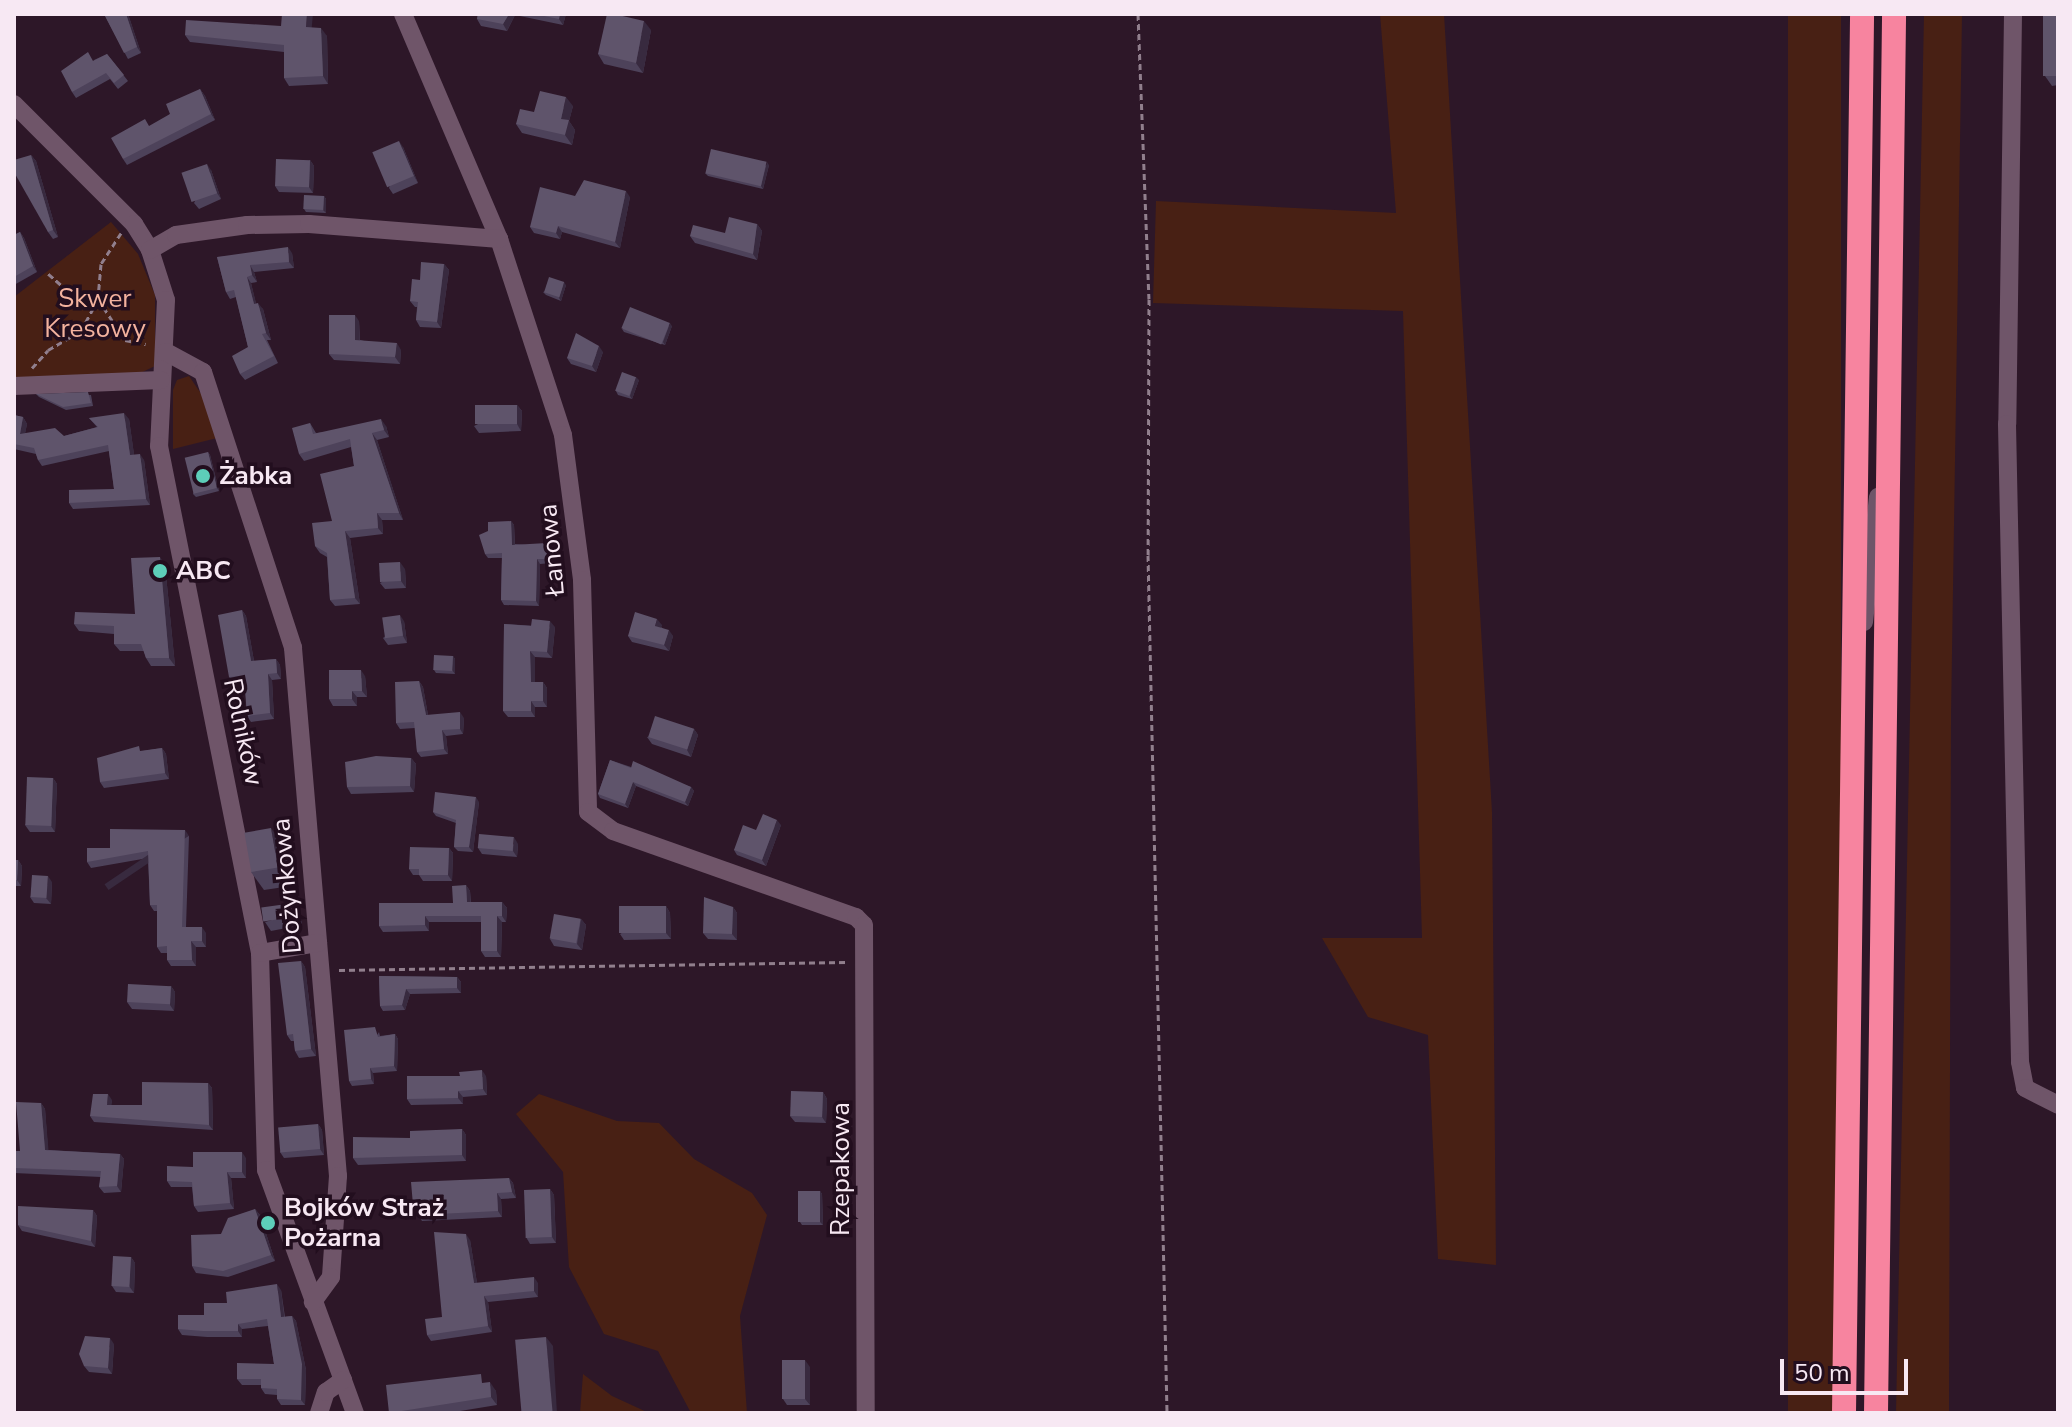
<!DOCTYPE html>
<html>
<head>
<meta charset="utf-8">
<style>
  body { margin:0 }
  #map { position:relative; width:2072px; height:1427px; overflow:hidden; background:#2d1728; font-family:"Nunito Sans",sans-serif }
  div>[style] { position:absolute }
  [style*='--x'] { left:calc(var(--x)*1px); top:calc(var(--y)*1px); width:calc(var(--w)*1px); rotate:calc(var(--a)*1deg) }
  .green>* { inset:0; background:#482014; transform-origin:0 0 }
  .path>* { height:3px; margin-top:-1.5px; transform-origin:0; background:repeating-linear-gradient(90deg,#917f8d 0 6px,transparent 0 10px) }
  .minor>* { height:18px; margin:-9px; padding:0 9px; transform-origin:9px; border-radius:9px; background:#6f5569 }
  .highway>* { height:24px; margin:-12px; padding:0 12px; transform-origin:12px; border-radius:12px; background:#f7849f }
  .wall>* { inset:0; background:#4d425a }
  .shaded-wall>* { inset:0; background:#382a3f; transform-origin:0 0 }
  .building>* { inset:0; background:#5f546b; transform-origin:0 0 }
  .dots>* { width:22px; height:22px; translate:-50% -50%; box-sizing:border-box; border:4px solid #220e1e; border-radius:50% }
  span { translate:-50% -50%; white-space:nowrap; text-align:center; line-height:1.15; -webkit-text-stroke:7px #220e1e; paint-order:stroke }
  .park-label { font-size:26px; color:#f3b29e }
  .poi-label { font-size:26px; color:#f7e8f3; font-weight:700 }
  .left { translate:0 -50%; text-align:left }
  .street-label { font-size:26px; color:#f7e8f3 }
  .frame { position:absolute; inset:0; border:16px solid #f7e8f3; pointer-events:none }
  .scale { position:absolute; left:1780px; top:1359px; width:128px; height:36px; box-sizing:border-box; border:4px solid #f7e8f3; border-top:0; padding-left:10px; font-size:24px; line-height:28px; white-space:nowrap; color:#f7e8f3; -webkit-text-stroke:6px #220e1e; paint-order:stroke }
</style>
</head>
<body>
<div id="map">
  <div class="green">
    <div style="clip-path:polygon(1380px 14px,1444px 14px,1492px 812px,1496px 1265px,1438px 1259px,1428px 1035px,1368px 1017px,1322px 938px,1422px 938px,1403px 311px,1153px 303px,1156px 201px,1396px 213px)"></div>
    <div style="left:1788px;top:14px;width:53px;height:1399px"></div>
    <div style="clip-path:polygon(1924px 14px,1962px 14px,1951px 716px,1949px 1413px,1896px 1413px)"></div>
    <div style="clip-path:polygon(111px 222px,138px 254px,155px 295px,155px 366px,132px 377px,14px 380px,14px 297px)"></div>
    <div style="clip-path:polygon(189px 376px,204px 398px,217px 438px,173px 449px,173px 390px,177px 380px)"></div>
    <div style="clip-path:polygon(539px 1094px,617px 1121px,659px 1123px,694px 1159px,752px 1193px,767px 1215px,740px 1316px,747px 1413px,691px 1413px,658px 1351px,604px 1334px,569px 1267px,563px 1172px,516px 1114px)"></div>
    <div style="clip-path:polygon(583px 1374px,612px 1396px,649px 1413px,580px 1413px)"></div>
  </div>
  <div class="path">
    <div style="--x:1138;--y:14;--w:285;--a:87.8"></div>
    <div style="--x:1149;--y:299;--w:256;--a:90.2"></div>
    <div style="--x:1148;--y:555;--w:858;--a:88.73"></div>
    <div style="--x:121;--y:233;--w:37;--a:123"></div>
    <div style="--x:101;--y:264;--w:35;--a:95"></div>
    <div style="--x:98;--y:299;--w:49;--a:56.6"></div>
    <div style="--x:125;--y:340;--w:21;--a:11"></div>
    <div style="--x:32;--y:368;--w:24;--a:-48"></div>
    <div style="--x:48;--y:350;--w:38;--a:-30"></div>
    <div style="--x:81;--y:331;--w:36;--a:-62"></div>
    <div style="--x:98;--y:299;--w:31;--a:-165"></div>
    <div style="--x:68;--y:291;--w:29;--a:-139"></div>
    <div style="--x:339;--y:970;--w:508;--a:-0.9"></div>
  </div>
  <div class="minor">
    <div style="--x:403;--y:14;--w:245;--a:66.9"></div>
    <div style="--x:499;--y:239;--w:206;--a:71.9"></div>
    <div style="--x:563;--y:435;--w:146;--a:82.5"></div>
    <div style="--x:582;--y:580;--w:232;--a:88.5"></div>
    <div style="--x:588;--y:812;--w:31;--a:37"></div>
    <div style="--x:613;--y:831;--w:258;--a:19.5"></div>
    <div style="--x:856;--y:917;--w:11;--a:45"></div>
    <div style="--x:864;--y:925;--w:488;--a:89.8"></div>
    <div style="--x:2013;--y:14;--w:410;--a:90.8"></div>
    <div style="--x:2007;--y:424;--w:638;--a:88.83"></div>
    <div style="--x:2020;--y:1062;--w:26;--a:79"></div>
    <div style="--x:2025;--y:1088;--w:37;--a:27"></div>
    <div style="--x:14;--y:104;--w:170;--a:45"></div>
    <div style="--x:134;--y:224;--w:31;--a:58"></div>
    <div style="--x:150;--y:250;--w:52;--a:72.3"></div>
    <div style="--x:166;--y:300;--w:146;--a:92.7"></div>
    <div style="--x:159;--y:446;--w:517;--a:78.73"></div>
    <div style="--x:260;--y:953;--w:217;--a:88.4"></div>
    <div style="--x:266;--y:1170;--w:259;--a:69.9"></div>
    <div style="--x:150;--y:250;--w:30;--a:-30"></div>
    <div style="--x:176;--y:235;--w:72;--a:-8"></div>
    <div style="--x:247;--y:225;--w:62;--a:-0.9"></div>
    <div style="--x:309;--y:224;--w:191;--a:4.5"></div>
    <div style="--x:166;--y:352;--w:42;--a:28.4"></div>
    <div style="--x:203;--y:372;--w:290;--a:71.9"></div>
    <div style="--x:293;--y:648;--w:530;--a:85.13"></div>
    <div style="--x:338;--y:1176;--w:101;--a:94"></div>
    <div style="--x:331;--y:1277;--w:31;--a:126"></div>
    <div style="--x:14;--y:386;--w:147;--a:-2.3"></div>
    <div style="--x:1864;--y:622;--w:126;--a:-83.6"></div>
    <div style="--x:260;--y:953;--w:59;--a:-9.8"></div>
    <div style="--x:319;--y:1413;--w:22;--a:-72"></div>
    <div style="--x:326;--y:1392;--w:21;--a:-35"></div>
  </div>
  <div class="highway">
    <div style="--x:1844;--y:1413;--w:1399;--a:-89.26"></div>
    <div style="--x:1876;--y:1413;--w:1399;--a:-89.26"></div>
  </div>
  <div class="wall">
    <div style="clip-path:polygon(104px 14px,128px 14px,141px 53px,128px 59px)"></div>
    <div style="clip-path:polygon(478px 14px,566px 14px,563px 25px,515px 15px,507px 31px,481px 26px,477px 19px)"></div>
    <div style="clip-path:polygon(2058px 14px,2058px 85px,2052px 86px,2045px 76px)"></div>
    <div style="clip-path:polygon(312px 28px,327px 36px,328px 84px,289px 86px,284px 78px,284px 52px,190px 42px,185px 35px)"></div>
    <div style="clip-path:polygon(651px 30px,643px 73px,604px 64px,598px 54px)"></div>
    <div style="clip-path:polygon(107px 54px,128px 81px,118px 89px,110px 79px,76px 98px,72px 92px,94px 60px)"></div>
    <div style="clip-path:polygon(200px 89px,205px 96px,215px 120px,127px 165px,123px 159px,170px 114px)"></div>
    <div style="clip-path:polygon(573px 106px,569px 121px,575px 130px,572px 145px,522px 133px,516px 124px,534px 112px)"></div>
    <div style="clip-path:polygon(403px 147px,418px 183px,393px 194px,389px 188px)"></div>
    <div style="clip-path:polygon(31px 155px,36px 161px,58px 237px,53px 239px,48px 232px)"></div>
    <div style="clip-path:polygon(310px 160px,314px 166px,313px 193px,279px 192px,275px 186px)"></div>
    <div style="clip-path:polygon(769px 165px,763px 189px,708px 176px,705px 173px)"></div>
    <div style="clip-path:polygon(211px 170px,221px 199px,199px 209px,194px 203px)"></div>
    <div style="clip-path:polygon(324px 196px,326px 199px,326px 213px,306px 212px,304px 209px)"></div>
    <div style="clip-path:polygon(575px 196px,630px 197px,620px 248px,562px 232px,560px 239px,534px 233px,530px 227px)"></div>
    <div style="clip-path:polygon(757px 224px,762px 231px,757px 260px,695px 243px,690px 236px,725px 233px)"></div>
    <div style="clip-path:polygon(20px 232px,24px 238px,37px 272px,14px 285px,14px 235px)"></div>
    <div style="clip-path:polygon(292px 253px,294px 268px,254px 272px,257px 282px,251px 283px,256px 304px,263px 309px,271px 340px,267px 340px,278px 363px,245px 380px,240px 374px,248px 347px,236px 297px,230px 299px,226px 292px,217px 257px)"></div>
    <div style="clip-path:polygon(444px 264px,449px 270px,441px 328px,420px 327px,416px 320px,417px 307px,415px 307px,410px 301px,420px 280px)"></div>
    <div style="clip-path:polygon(566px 285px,561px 301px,546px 295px,543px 292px)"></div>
    <div style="clip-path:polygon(359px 321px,360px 340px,401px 350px,400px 364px,334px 360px,329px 354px)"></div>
    <div style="clip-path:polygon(672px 326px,665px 345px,624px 332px,622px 329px)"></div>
    <div style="clip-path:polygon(603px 352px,596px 372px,571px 364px,567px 358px)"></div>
    <div style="clip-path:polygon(639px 380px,632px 399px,618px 395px,616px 391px)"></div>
    <div style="clip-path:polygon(36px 394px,91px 395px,93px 406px,66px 410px,39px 397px)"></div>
    <div style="clip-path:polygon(517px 405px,522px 411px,521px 431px,479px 433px,474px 426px)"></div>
    <div style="clip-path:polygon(14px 415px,23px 417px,27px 424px,25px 433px,64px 436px,97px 427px,89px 418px,129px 419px,134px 455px,144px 460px,150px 505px,73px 509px,69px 503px,114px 489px,109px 451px,42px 466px,38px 460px,36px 454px,14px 449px)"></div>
    <div style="clip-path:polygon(310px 423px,316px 433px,386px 426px,389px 437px,377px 440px,403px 520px,382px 520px,383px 534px,350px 538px,360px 604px,335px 606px,330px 600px,327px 557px,320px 553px,315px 546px,332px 521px,354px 466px,351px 447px,304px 461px,299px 454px)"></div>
    <div style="clip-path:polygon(208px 452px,210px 455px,219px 491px,196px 497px,193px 494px)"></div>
    <div style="clip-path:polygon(511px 521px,514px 525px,515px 544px,550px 547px,551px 563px,540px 564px,539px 606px,504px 605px,501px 600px,502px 558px,488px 558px,485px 554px)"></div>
    <div style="clip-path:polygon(165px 565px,175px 666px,151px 666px,146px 658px,144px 651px,120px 651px,114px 644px,114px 634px,79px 631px,74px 624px,135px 614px)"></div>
    <div style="clip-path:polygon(405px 569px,406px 588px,385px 589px,380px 583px)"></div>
    <div style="clip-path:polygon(242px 610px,246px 616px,254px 661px,276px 659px,280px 665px,281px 679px,272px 680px,274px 719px,251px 722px,247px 716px,245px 682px,234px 683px,229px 677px)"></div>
    <div style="clip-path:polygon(404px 621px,407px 643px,388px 645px,383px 638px)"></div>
    <div style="clip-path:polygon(504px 624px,555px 627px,552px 658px,535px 657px,535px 682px,543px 682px,547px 688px,547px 707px,535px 707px,535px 717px,508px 717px,503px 711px)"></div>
    <div style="clip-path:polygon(662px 625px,661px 627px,673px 636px,669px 651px,632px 642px,628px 636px)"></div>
    <div style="clip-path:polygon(453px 656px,455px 659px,455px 674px,436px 673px,434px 670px)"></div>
    <div style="clip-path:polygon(365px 676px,367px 697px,357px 697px,357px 706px,333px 706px,329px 699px)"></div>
    <div style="clip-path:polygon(419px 681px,423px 687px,428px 715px,464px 718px,463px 734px,446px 736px,448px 754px,421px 757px,417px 752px,415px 728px,400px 729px,396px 723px)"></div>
    <div style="clip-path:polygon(694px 729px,698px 735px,691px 757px,652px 744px,647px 737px)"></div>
    <div style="clip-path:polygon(162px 748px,166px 754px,169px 779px,104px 788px,100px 782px,143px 751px)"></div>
    <div style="clip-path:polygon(411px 758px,416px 764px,414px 792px,351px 794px,347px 787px)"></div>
    <div style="clip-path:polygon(610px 760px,691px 787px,694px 791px,688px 806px,636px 786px,628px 808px,600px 798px,598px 794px)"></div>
    <div style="clip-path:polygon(53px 778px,57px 784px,55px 832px,30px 832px,25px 825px)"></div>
    <div style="clip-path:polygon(479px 802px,473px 852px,458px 851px,454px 847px,456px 823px,436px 816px,433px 812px)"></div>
    <div style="clip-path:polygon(781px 825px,766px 866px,737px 855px,734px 850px,756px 830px)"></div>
    <div style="clip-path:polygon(189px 836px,186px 927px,206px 933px,206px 947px,196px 947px,196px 966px,171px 966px,167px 960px,167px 953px,161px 953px,157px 947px,157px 911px,154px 911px,150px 905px,148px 858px,91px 868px,87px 862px,110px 848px)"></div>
    <div style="clip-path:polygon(518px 844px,517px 857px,482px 854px,478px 848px)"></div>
    <div style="clip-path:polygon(284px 846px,291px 886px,264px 890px,251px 872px)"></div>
    <div style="clip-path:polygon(449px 848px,453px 853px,452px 881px,423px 881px,419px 875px,413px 875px,409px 869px)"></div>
    <div style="clip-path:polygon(14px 860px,18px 860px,22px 866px,21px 886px,14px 886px)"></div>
    <div style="clip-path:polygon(52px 882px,51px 904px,34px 903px,30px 897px)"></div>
    <div style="clip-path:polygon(466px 885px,470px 891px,471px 902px,502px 902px,507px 908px,506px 922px,502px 922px,501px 957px,485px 957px,481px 951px,481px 922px,429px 922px,429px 931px,383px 932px,379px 926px,453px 903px)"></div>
    <div style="clip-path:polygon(666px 906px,670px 913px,671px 939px,624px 940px,620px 934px)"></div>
    <div style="clip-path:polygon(733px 907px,737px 913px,737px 940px,708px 939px,703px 933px)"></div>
    <div style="clip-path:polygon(300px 912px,302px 925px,271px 931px,265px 922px)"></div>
    <div style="clip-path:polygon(581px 919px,586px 925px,582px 950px,554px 946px,550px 939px)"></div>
    <div style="clip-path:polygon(301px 961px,305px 967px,316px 1056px,299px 1058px,295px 1051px,294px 1041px,291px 1041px,287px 1035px)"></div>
    <div style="clip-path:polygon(379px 976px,457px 977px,461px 982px,461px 993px,410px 994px,405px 1010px,383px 1011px,380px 1006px)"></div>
    <div style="clip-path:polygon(171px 986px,175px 992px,174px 1011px,132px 1009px,127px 1002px)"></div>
    <div style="clip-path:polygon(379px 1032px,380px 1036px,395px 1034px,398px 1039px,397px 1071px,373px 1073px,374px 1084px,352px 1086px,349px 1081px)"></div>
    <div style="clip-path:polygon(486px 1076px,487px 1095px,463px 1097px,463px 1104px,411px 1105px,407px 1099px)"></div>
    <div style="clip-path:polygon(208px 1083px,212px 1088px,213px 1130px,94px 1122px,90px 1116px,112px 1100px,111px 1105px,142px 1105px)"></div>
    <div style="clip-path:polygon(823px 1092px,827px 1099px,826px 1123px,795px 1122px,790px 1116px)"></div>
    <div style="clip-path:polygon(41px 1103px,45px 1109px,48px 1150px,120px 1154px,124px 1159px,121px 1192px,104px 1193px,99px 1187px,101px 1177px,14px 1173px,14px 1151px,20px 1151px)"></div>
    <div style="clip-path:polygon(318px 1124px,322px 1130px,324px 1155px,284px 1158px,280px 1152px)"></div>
    <div style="clip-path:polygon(462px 1129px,466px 1135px,466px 1161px,358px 1165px,353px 1158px,410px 1138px)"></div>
    <div style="clip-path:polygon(246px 1158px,246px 1178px,231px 1178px,234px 1209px,198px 1212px,194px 1206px,192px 1187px,171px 1187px,167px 1181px,193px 1167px)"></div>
    <div style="clip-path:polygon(509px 1178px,513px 1183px,516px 1198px,501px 1199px,502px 1217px,422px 1221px,418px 1215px,418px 1211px,413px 1205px)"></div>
    <div style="clip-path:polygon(550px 1189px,554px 1195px,556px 1243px,530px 1244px,526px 1237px)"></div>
    <div style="clip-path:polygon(820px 1191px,822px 1194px,823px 1225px,802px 1225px,800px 1222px)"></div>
    <div style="clip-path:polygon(255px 1209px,260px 1215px,275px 1261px,228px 1277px,196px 1273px,192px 1266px,221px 1234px)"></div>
    <div style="clip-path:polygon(93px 1210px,97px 1216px,95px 1247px,22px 1231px,18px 1225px)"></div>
    <div style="clip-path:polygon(470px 1240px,477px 1283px,538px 1283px,538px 1297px,488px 1302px,492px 1332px,431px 1341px,427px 1335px,442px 1317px)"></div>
    <div style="clip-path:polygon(131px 1257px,135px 1263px,134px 1293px,116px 1292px,112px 1286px)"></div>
    <div style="clip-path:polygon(281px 1290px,285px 1317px,292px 1316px,296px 1321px,306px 1370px,305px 1405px,281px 1405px,277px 1399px,277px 1395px,265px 1394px,261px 1388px,261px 1385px,242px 1385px,237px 1379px,274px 1364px,268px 1326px,242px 1329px,242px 1337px,207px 1337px,182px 1335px,178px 1329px,227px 1303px)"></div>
    <div style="clip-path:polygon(114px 1344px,112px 1374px,89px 1372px,84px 1366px)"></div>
    <div style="clip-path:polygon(810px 1367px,810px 1405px,787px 1405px,783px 1399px)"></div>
    <div style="clip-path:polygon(487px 1383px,496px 1391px,497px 1405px,448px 1413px,389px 1413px)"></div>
  </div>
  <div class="shaded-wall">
    <div style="clip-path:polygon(126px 14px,128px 14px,141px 53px,137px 47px)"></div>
    <div style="clip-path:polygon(307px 14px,313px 14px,311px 35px,306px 27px)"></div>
    <div style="clip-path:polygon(509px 14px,514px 14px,515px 15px,507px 31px,503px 24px)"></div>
    <div style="clip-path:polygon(560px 14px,566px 14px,563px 25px,559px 19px)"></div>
    <div style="clip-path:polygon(644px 21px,651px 30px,643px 73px,636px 63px)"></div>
    <div style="clip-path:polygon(321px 28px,327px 36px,328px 84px,323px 76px)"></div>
    <div style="clip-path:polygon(200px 89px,205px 96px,215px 120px,211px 114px)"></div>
    <div style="clip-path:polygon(566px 97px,573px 106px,569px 121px,575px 130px,572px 145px,565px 135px,561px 119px)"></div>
    <div style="clip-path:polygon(399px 141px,403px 147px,418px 183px,414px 176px)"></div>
    <div style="clip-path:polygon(31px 155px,36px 161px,58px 237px,53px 230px)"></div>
    <div style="clip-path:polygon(310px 160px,314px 166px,313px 193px,309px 187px)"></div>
    <div style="clip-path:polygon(767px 162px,769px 165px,763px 189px,761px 186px)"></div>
    <div style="clip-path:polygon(207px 164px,211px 170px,221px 199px,217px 193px)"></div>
    <div style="clip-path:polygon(626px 191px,630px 197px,620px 248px,615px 242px)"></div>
    <div style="clip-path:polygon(324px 196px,326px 199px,326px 213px,323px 210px)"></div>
    <div style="clip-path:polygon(757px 224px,762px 231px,757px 260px,753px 254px)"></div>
    <div style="clip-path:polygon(558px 226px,562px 232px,560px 239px,556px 233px)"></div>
    <div style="clip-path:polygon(20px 232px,24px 238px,37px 272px,33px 266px)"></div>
    <div style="clip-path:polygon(288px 247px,292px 253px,294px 268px,289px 262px)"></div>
    <div style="clip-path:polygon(444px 264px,449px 270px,441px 328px,437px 322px)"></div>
    <div style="clip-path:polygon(250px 265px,254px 272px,257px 282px,252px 275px)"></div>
    <div style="clip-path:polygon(247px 277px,251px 283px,258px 311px,254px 304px)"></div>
    <div style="clip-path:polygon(564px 282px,566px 285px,561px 301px,559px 298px)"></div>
    <div style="clip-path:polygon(258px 303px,263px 309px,271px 340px,266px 333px)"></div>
    <div style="clip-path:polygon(355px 315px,359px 321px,360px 346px,355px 340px)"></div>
    <div style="clip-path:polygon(670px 323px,672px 326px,665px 345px,663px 342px)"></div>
    <div style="clip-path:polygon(397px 343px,401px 350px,400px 364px,395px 357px)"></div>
    <div style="clip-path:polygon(599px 346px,603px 352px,596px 372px,592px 366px)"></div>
    <div style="clip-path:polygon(636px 377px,639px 380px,632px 399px,630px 396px)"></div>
    <div style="clip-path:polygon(517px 405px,522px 411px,521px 431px,517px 424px)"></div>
    <div style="clip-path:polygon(124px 413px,129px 419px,135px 461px,130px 455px)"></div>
    <div style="clip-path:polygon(23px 417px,27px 424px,24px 440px,20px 434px)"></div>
    <div style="clip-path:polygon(381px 419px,386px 426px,389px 437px,384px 430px)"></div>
    <div style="clip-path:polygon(372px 433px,377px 440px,403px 520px,399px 513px)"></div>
    <div style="clip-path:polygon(208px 452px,210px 455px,219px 491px,217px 488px)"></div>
    <div style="clip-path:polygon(140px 454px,144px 460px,150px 505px,146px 499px)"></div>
    <div style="clip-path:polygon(377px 513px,382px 520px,383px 534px,378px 528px)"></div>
    <div style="clip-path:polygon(511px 521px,514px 525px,515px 549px,512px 545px)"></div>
    <div style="clip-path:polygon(345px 531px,350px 538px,360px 604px,355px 598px)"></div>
    <div style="clip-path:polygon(547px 543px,550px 547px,551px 563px,548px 559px)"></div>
    <div style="clip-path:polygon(160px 557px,165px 565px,175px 666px,169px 658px)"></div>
    <div style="clip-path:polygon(537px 559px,540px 564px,539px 606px,536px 601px)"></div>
    <div style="clip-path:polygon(400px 562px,405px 569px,406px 588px,401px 581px)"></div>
    <div style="clip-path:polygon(242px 610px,246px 616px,255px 667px,251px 661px)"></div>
    <div style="clip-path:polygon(400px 615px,404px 621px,407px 643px,403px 636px)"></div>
    <div style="clip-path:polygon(657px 619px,662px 625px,659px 632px,655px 626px)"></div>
    <div style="clip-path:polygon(550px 621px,555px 627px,552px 658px,547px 652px)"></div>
    <div style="clip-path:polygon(669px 630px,673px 636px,669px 651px,664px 645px)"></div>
    <div style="clip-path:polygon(530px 651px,535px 657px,535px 688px,531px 682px)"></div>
    <div style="clip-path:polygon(453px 656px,455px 659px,455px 674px,452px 670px)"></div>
    <div style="clip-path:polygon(276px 659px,280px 665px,281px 679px,277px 673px)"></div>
    <div style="clip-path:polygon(361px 670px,365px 676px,367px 697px,362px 691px)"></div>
    <div style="clip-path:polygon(268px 674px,272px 680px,274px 719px,270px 713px)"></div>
    <div style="clip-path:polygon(419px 681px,423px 687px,429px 721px,426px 715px)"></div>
    <div style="clip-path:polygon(543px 682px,547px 688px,547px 707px,543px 701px)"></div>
    <div style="clip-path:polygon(352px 691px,357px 697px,357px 706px,352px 699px)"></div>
    <div style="clip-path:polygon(531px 701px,535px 707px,535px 717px,531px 711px)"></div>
    <div style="clip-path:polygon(460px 712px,464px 718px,463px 734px,460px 729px)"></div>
    <div style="clip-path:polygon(694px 729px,698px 735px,691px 757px,687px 750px)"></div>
    <div style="clip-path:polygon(442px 730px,446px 736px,448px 754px,444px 749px)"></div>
    <div style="clip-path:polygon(162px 748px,166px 754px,169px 779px,165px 773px)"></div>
    <div style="clip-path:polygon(411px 758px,416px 764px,414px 792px,410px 786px)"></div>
    <div style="clip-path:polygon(53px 778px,57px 784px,55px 832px,51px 826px)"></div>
    <div style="clip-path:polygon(633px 782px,636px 786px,628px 808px,625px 804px)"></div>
    <div style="clip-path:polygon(691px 787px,694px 791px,688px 806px,685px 802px)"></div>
    <div style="clip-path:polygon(476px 797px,479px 802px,473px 852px,469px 847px)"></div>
    <div style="clip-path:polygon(777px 820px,781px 825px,766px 866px,762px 860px)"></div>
    <div style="clip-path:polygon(271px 828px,284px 846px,291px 886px,278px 867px)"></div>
    <div style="left:185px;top:830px;width:7px;height:97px;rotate:56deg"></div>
    <div style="clip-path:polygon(514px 837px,518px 844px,517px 857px,513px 851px)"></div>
    <div style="clip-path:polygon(449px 848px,453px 853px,452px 881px,448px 875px)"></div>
    <div style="clip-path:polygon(18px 860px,22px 866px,21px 886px,17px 880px)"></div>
    <div style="clip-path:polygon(48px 876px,52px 882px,51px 904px,46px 898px)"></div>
    <div style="clip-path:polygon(466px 885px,470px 891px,471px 908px,467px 902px)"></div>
    <div style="clip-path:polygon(502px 902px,507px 908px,506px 922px,502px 916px)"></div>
    <div style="clip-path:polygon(294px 903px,300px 912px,302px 925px,296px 917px)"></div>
    <div style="clip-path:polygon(666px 906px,670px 913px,671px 939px,666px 933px)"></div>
    <div style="clip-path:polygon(733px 907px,737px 913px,737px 940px,732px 934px)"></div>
    <div style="clip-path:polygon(425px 916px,429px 922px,429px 931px,425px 925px)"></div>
    <div style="clip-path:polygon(497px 916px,502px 922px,501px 957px,497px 951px)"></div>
    <div style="clip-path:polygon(581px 919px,586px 925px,582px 950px,577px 944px)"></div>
    <div style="clip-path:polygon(202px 927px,206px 933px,206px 947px,202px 941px)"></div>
    <div style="clip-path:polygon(191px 941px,196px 947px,196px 966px,192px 960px)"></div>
    <div style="clip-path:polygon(301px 961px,305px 967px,316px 1056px,311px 1049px)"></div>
    <div style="clip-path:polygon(457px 977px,461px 982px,461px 993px,457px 988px)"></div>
    <div style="clip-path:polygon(171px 986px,175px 992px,174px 1011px,170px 1005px)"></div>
    <div style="clip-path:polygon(406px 989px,410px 994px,405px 1010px,402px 1005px)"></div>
    <div style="clip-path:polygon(395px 1034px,398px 1039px,397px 1071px,394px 1066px)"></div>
    <div style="clip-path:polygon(370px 1068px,373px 1073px,374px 1084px,371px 1079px)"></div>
    <div style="clip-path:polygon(482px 1070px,486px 1076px,487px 1095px,483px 1089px)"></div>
    <div style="clip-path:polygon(208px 1083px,212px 1088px,213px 1130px,209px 1125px)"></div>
    <div style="clip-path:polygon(458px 1091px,463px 1097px,463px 1104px,458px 1098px)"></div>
    <div style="clip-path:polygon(823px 1092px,827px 1099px,826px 1123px,822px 1117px)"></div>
    <div style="clip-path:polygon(108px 1094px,112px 1100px,111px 1110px,107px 1105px)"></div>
    <div style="clip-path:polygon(41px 1103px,45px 1109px,49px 1156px,45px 1150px)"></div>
    <div style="clip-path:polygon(318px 1124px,322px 1130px,324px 1155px,320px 1149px)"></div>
    <div style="clip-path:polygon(462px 1129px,466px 1135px,466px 1161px,462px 1155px)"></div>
    <div style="clip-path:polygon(242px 1152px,246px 1158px,246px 1178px,242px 1172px)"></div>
    <div style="clip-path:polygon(120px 1154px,124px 1159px,121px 1192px,117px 1186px)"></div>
    <div style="clip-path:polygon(227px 1172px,231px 1178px,234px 1209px,230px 1203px)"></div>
    <div style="clip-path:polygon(509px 1178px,513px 1183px,516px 1198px,512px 1192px)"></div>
    <div style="clip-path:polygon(550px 1189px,554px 1195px,556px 1243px,552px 1237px)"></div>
    <div style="clip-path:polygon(820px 1191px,822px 1194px,823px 1225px,820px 1222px)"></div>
    <div style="clip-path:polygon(497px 1193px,501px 1199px,502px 1217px,498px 1211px)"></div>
    <div style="clip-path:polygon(255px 1209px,260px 1215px,275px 1261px,271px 1255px)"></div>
    <div style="clip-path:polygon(93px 1210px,97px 1216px,95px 1247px,91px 1241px)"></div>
    <div style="clip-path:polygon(466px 1234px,470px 1240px,478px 1289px,474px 1283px)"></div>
    <div style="clip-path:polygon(131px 1257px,135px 1263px,134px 1293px,129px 1286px)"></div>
    <div style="clip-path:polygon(534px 1277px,538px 1283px,538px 1297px,534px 1291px)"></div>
    <div style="clip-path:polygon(277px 1284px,281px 1290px,285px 1323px,281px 1317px)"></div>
    <div style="clip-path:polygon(484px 1296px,488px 1302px,492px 1332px,488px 1326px)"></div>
    <div style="clip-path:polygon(292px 1316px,296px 1321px,306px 1370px,305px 1405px,301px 1400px)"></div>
    <div style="clip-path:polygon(238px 1324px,242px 1329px,242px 1337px,238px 1331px)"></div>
    <div style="clip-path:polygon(546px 1337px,553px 1346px,557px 1413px,552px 1413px)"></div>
    <div style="clip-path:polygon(110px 1338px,114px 1344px,112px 1374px,108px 1368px)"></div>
    <div style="clip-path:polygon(805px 1360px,810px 1367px,810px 1405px,805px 1399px)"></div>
    <div style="clip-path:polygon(490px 1382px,496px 1391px,497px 1405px,491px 1397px)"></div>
  </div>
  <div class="building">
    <div style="clip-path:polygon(104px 14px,126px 14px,137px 47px,124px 53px)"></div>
    <div style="clip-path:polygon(282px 14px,307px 14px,306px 27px,321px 28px,323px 76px,284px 78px,284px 45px,185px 35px,186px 20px,281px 26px)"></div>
    <div style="clip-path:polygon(478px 14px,509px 14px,503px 24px,477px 19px)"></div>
    <div style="clip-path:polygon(534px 14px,560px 14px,559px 19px)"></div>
    <div style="clip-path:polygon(607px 14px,614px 14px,644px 21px,636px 63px,598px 54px)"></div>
    <div style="left:2043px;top:14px;width:15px;height:62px"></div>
    <div style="clip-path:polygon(88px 52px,93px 61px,107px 54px,124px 75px,114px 83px,106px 73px,72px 92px,61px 71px)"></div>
    <div style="clip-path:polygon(200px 89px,211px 114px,123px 159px,111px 138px,145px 119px,149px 126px,170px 114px,166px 104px)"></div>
    <div style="clip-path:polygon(540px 91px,566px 97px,561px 119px,569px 120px,565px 135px,516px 124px,520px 109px,534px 112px)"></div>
    <div style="left:399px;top:141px;width:38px;height:29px;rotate:67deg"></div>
    <div style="left:711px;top:149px;width:57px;height:25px;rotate:13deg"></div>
    <div style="clip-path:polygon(31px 155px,53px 230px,48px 232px,14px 172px,14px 160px)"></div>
    <div style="left:276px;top:159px;width:34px;height:27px;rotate:2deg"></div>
    <div style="left:207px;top:164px;width:31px;height:27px;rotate:71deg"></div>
    <div style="clip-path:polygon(584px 180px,626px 191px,615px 242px,558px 226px,556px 233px,530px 227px,540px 187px,575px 196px)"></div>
    <div style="left:304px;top:195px;width:20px;height:14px;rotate:3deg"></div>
    <div style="clip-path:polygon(729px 217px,757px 224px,753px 254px,690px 236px,693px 225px,725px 233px)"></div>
    <div style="clip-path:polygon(20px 232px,33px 266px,14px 277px,14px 235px)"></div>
    <div style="clip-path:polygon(288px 247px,289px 262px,250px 265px,252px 275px,247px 277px,254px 304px,258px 303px,266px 333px,262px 334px,274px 356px,240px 374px,232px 356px,248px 347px,234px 290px,226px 292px,217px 257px)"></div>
    <div style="clip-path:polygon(421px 262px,444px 264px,437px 322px,416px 320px,418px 302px,410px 301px,412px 279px,420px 280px)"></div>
    <div style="left:549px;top:277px;width:16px;height:16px;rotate:18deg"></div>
    <div style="left:630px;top:307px;width:43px;height:23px;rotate:22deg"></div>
    <div style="clip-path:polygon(329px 315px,355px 315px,355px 340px,397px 343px,395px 357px,329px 354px)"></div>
    <div style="clip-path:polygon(576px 333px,599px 346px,592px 366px,567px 358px)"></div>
    <div style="left:622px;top:372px;width:15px;height:20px;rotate:20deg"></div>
    <div style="clip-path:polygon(88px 392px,91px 403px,63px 407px,36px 394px)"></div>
    <div style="left:517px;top:405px;width:19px;height:42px;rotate:90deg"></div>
    <div style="clip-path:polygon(124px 413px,130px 455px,140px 454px,146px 499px,69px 503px,69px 490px,114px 489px,108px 445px,38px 460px,34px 448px,14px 444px,14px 415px,23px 417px,20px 434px,55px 428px,64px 436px,98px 427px,89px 418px)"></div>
    <div style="clip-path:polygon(381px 419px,384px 430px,372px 433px,399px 513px,377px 513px,378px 528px,345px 531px,355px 598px,330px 600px,327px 553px,315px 546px,312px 523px,332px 521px,320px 474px,354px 466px,350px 439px,299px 454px,292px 428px,310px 423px,313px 434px)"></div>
    <div style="left:208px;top:452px;width:37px;height:24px;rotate:76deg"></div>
    <div style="clip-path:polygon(511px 521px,512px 545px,547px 543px,548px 559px,537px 559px,536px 601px,501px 600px,502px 553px,485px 554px,479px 535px,488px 531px,488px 522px)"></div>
    <div style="clip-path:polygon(160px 557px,169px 658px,146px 658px,141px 644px,114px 644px,114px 626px,74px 624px,75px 612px,135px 614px,131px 558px)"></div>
    <div style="left:400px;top:562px;width:19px;height:21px;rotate:87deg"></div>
    <div style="clip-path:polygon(242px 610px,251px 661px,276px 659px,277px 673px,268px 674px,270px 713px,247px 716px,244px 676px,229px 677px,218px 615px)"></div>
    <div style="clip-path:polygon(635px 612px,657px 619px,655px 626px,669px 630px,664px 645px,628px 636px)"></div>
    <div style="left:400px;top:615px;width:21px;height:18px;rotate:82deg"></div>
    <div style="clip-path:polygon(532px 619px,550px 621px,547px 652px,530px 651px,531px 682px,543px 682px,543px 701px,531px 701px,531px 711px,503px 711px,504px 624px,531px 626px)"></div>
    <div style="left:434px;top:655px;width:19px;height:15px;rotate:3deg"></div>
    <div style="clip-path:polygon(329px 670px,361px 670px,362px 691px,352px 691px,352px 699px,329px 699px)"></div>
    <div style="clip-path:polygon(419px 681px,426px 715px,460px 712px,460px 729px,442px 730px,444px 749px,417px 752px,414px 722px,396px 723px,395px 682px)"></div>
    <div style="left:655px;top:716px;width:41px;height:22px;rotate:18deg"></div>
    <div style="clip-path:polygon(139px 746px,140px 751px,162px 748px,165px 773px,100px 782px,97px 758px)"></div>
    <div style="clip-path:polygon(376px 756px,411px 758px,410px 786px,347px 787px,345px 762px)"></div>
    <div style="clip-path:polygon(610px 760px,631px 768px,633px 761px,691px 787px,685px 802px,633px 782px,625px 804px,598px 794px)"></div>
    <div style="left:27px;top:777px;width:26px;height:48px;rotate:2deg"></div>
    <div style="clip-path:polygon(435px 792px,476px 797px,469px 847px,454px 847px,456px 820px,433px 812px)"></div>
    <div style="clip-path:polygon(763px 814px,777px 820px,762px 860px,734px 850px,743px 825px,756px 830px)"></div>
    <div style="left:271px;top:828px;width:40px;height:27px;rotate:80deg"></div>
    <div style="clip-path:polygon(110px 829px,185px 830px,182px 927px,202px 927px,202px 941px,191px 941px,192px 960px,167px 960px,167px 946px,157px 947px,157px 905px,150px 905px,148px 851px,87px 862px,87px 848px,110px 848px)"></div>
    <div style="left:479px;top:834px;width:35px;height:14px;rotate:5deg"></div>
    <div style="clip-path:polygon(410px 847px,449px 848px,448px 875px,419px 875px,419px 869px,409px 869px)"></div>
    <div style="clip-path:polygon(14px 860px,18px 860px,17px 880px,14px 880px)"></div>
    <div style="left:32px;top:875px;width:16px;height:22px;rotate:4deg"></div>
    <div style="clip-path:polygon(466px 885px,467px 902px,502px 902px,502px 916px,497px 916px,497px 951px,481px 951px,481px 916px,425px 916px,425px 925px,379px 926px,379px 903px,453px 903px,452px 886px)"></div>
    <div style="clip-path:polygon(704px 897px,733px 907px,732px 934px,703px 933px)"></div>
    <div style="left:294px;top:903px;width:14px;height:33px;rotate:82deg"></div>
    <div style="left:666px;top:906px;width:27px;height:47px;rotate:90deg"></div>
    <div style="left:554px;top:914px;width:27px;height:25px;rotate:10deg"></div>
    <div style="clip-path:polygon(301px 961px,311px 1049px,295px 1051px,293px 1034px,287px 1035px,278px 963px)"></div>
    <div style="clip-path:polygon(379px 976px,457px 977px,457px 988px,406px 989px,402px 1005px,380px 1006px)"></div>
    <div style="left:128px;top:984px;width:43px;height:18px;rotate:3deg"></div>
    <div style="clip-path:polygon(375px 1027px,378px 1037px,395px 1034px,394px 1066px,370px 1068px,371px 1079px,349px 1081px,344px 1030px)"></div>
    <div style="clip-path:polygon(482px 1070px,483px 1089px,458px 1091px,458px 1098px,407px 1099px,407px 1076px,460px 1076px,459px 1072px)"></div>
    <div style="clip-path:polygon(142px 1082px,208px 1083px,209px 1125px,90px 1116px,93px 1094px,108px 1094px,107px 1105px,142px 1105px)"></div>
    <div style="left:791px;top:1091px;width:32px;height:25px;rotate:2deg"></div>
    <div style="clip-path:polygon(16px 1102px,41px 1103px,45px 1150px,120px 1154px,117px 1186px,99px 1187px,101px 1171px,14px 1168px,14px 1151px,20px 1151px)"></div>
    <div style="left:318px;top:1124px;width:25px;height:40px;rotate:85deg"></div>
    <div style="clip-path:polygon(462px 1129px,462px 1155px,353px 1158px,353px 1137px,410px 1138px,410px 1131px)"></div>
    <div style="clip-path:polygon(193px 1152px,242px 1152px,242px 1172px,227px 1172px,230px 1203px,194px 1206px,192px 1182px,167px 1181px,167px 1166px,193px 1167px)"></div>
    <div style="clip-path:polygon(509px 1178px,512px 1192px,497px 1193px,498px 1211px,418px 1215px,418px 1204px,413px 1205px,411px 1182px)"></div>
    <div style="left:550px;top:1189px;width:48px;height:26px;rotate:88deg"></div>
    <div style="left:820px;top:1191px;width:31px;height:22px;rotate:90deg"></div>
    <div style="clip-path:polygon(18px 1206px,93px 1210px,91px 1241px,18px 1225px)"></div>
    <div style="clip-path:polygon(255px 1209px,271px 1255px,223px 1271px,192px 1266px,191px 1235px,221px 1234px,228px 1218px)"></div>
    <div style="clip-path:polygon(434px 1232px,466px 1234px,474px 1283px,534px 1277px,534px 1291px,484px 1296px,488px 1326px,427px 1335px,425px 1319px,442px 1317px)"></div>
    <div style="left:113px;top:1256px;width:18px;height:30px;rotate:3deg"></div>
    <div style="clip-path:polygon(277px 1284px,281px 1317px,292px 1316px,302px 1364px,301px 1400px,277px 1399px,277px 1389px,261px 1388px,261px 1379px,237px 1379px,237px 1363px,274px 1364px,267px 1319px,238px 1324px,238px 1331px,203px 1331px,178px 1329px,178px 1315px,204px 1315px,204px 1303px,227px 1303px,226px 1292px)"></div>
    <div style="clip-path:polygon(85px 1336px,110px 1338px,108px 1368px,84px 1366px,79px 1354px)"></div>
    <div style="left:546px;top:1337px;width:76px;height:31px;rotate:85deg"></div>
    <div style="left:782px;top:1360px;width:23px;height:39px"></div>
    <div style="clip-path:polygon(481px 1374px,482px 1383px,490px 1382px,491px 1397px,389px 1413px,386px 1385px)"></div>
  </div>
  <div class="dots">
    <div style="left:203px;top:476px;background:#5dceb9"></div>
    <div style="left:160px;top:571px;background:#5dceb9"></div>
    <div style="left:268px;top:1223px;background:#5dceb9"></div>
  </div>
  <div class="park-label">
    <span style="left:95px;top:314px">Skwer<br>Kresowy</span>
  </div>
  <div class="poi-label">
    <span class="left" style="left:219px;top:476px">Żabka</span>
    <span class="left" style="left:176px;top:571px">ABC</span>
    <span class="left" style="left:284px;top:1223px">Bojków Straż<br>Pożarna</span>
  </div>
  <div class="street-label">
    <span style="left:552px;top:550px;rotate:-95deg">Łanowa</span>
    <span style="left:243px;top:732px;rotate:78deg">Rolników</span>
    <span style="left:287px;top:886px;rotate:-95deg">Dożynkowa</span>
    <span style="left:841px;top:1169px;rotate:-90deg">Rzepakowa</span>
  </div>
  <div class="frame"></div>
  <div class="scale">50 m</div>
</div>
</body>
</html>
